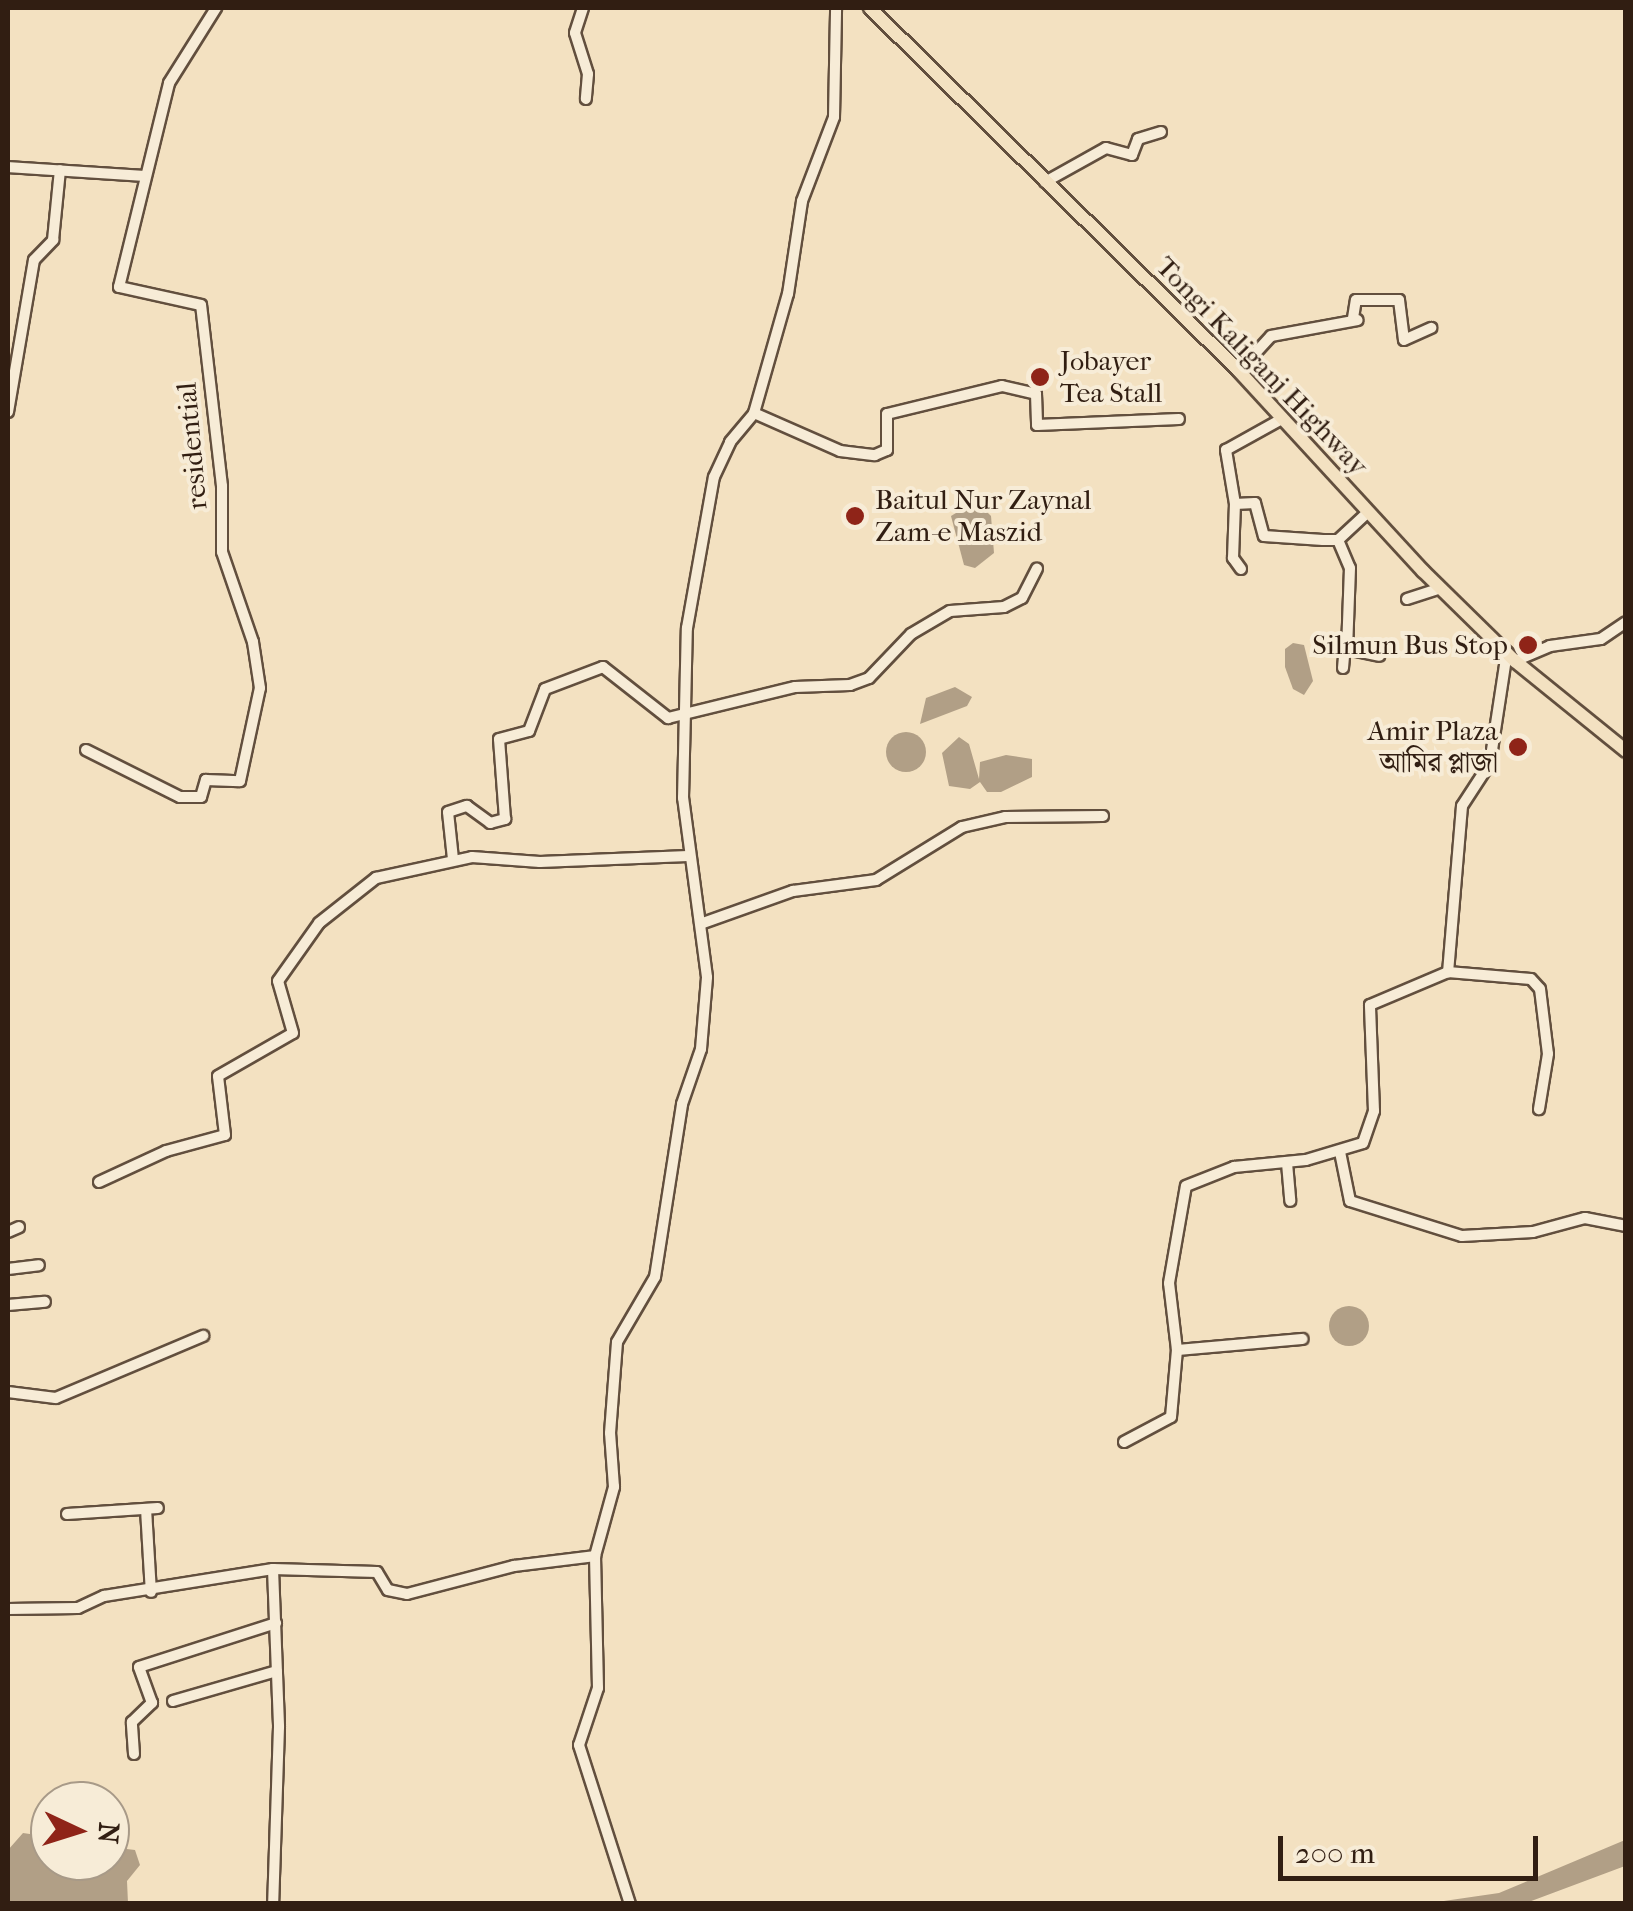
<!DOCTYPE html>
<html>
<head>
<meta charset="utf-8">
<style>
  body { margin:0 }
  #map { position:relative; width:1633px; height:1911px; overflow:hidden; background:#f3e1c1; font-family:"IM FELL French Canon","Noto Serif Bengali",serif }
  div>[style] { position:absolute }
  [style*='--x'] { left:calc(var(--x)*1px); top:calc(var(--y)*1px); width:calc(var(--w)*1px); rotate:calc(var(--a)*1deg) }
  .water>* { inset:0; background:#b19f86 }
  .round { border-radius:50% }
  .roads { filter:drop-shadow(2px 0 #624f3e) drop-shadow(-2px 0 #624f3e) drop-shadow(0 2px #624f3e) drop-shadow(0 -2px #624f3e) }
  .minor>* { height:10px; margin:-5px; padding:0 5px; transform-origin:5px; border-radius:5px; background:#f7ecd7 }
  .major>* { height:12px; margin:-6px; padding:0 6px; transform-origin:6px; border-radius:6px; background:#f3e1c1 }
  .dots>* { width:28px; height:28px; translate:-50% -50%; box-sizing:border-box; border:5px solid #f7ecd7; border-radius:50% }
  span { translate:-50% -50%; white-space:nowrap; text-align:center; line-height:1.15; -webkit-text-stroke:8px #f7ecd7; paint-order:stroke }
  .poi-label { font-size:28px; color:#311e12 }
  .left { translate:0 -50%; text-align:left }
  .right { translate:-100% -50%; text-align:right }
  .street-label { font-size:28px; color:#311e12 }
  .frame { position:absolute; inset:0; border:10px solid #311e12; pointer-events:none }
  .north { position:absolute; left:30px; top:1781px; width:100px; height:100px; box-sizing:border-box; background:#f7ecd7; border:2px solid #a89a88; border-radius:50%; rotate:94deg; font-size:28px; font-weight:700; line-height:40px; text-align:center; color:#311e12 }
  .north::after { content:''; display:block; margin:auto; width:35px; height:45px; background:#8f2418; clip-path:polygon(50% 0,100% 100%,50% 72%,0 100%) }
  .scale { position:absolute; left:1278px; top:1836px; width:260px; height:45px; box-sizing:border-box; border:5px solid #311e12; border-top:0; padding-left:12px; font-size:30px; line-height:35px; white-space:nowrap; color:#311e12; -webkit-text-stroke:8px #f7ecd7; paint-order:stroke }
</style>
</head>
<body>
<div id="map">
  <div class="water">
    <div style="clip-path:polygon(976px 501px,991px 516px,994px 553px,975px 568px,964px 565px,951px 516px)"></div>
    <div style="clip-path:polygon(1293px 643px,1304px 645px,1313px 681px,1304px 695px,1293px 689px,1285px 667px,1285px 649px)"></div>
    <div style="clip-path:polygon(955px 687px,972px 697px,967px 706px,920px 724px,926px 698px)"></div>
    <div class="round" style="left:886px;top:732px;width:40px;height:40px"></div>
    <div style="clip-path:polygon(959px 737px,969px 744px,979px 779px,980px 762px,1006px 755px,1032px 759px,1032px 777px,1001px 792px,987px 792px,980px 782px,970px 789px,949px 786px,942px 753px)"></div>
    <div class="round" style="left:1329px;top:1306px;width:40px;height:40px"></div>
    <div style="clip-path:polygon(23px 1833px,50px 1837px,50px 1861px,110px 1861px,110px 1847px,135px 1850px,140px 1865px,127px 1881px,128px 1903px,8px 1903px,8px 1850px)"></div>
    <div style="clip-path:polygon(1625px 1840px,1625px 1866px,1526px 1903px,1430px 1903px,1499px 1893px)"></div>
  </div>
  <div class="roads">
    <div class="minor">
      <div style="--x:583;--y:8;--w:26;--a:108"></div>
      <div style="--x:575;--y:33;--w:43;--a:72.4"></div>
      <div style="--x:588;--y:74;--w:25;--a:95"></div>
      <div style="--x:8;--y:167;--w:136;--a:3.8"></div>
      <div style="--x:1045;--y:182;--w:70;--a:-29.1"></div>
      <div style="--x:1106;--y:148;--w:27;--a:15"></div>
      <div style="--x:1132;--y:155;--w:17;--a:-69"></div>
      <div style="--x:1138;--y:139;--w:24;--a:-17"></div>
      <div style="--x:1353;--y:318;--w:18;--a:-81"></div>
      <div style="--x:1356;--y:300;--w:43;--a:0"></div>
      <div style="--x:1399;--y:300;--w:40;--a:82.9"></div>
      <div style="--x:1404;--y:340;--w:30;--a:-24"></div>
      <div style="--x:1239;--y:371;--w:47;--a:-47.6"></div>
      <div style="--x:1271;--y:336;--w:88;--a:-10.4"></div>
      <div style="--x:8;--y:412;--w:154;--a:-80.3"></div>
      <div style="--x:34;--y:260;--w:28;--a:-46"></div>
      <div style="--x:53;--y:240;--w:70;--a:-84.3"></div>
      <div style="--x:754;--y:413;--w:94;--a:23.8"></div>
      <div style="--x:840;--y:451;--w:35;--a:7"></div>
      <div style="--x:875;--y:455;--w:13;--a:-23"></div>
      <div style="--x:887;--y:450;--w:36;--a:-90"></div>
      <div style="--x:887;--y:414;--w:118;--a:-13.7"></div>
      <div style="--x:1002;--y:386;--w:35;--a:13"></div>
      <div style="--x:1036;--y:394;--w:31;--a:88"></div>
      <div style="--x:1037;--y:425;--w:142;--a:-2.4"></div>
      <div style="--x:1235;--y:504;--w:20;--a:-3"></div>
      <div style="--x:1255;--y:503;--w:34;--a:75"></div>
      <div style="--x:1264;--y:536;--w:59;--a:3.9"></div>
      <div style="--x:1323;--y:540;--w:15;--a:0"></div>
      <div style="--x:1338;--y:540;--w:41;--a:-43"></div>
      <div style="--x:1338;--y:540;--w:30;--a:67"></div>
      <div style="--x:1350;--y:568;--w:81;--a:92.1"></div>
      <div style="--x:1347;--y:649;--w:33;--a:12"></div>
      <div style="--x:1241;--y:569;--w:14;--a:-126"></div>
      <div style="--x:1233;--y:558;--w:54;--a:-87.9"></div>
      <div style="--x:1235;--y:504;--w:55;--a:-99.5"></div>
      <div style="--x:1226;--y:450;--w:62;--a:-29.1"></div>
      <div style="--x:1407;--y:599;--w:35;--a:-18"></div>
      <div style="--x:1507;--y:652;--w:112;--a:98.7"></div>
      <div style="--x:1490;--y:763;--w:51;--a:123.1"></div>
      <div style="--x:1462;--y:806;--w:167;--a:94.8"></div>
      <div style="--x:1448;--y:972;--w:83;--a:4.8"></div>
      <div style="--x:1531;--y:979;--w:13;--a:48"></div>
      <div style="--x:1540;--y:989;--w:65;--a:83"></div>
      <div style="--x:1548;--y:1054;--w:56;--a:99.3"></div>
      <div style="--x:1515;--y:661;--w:38;--a:-23"></div>
      <div style="--x:1550;--y:646;--w:51;--a:-7.8"></div>
      <div style="--x:1601;--y:639;--w:30;--a:-34"></div>
      <div style="--x:1343;--y:668;--w:24;--a:-85"></div>
      <div style="--x:86;--y:750;--w:105;--a:26.6"></div>
      <div style="--x:180;--y:797;--w:21;--a:0"></div>
      <div style="--x:201;--y:797;--w:18;--a:-74"></div>
      <div style="--x:206;--y:780;--w:34;--a:2"></div>
      <div style="--x:240;--y:781;--w:95;--a:-77.9"></div>
      <div style="--x:260;--y:688;--w:47;--a:-98.7"></div>
      <div style="--x:253;--y:642;--w:95;--a:-109"></div>
      <div style="--x:222;--y:552;--w:66;--a:-90"></div>
      <div style="--x:222;--y:486;--w:182;--a:-96.6"></div>
      <div style="--x:201;--y:305;--w:84;--a:-167.6"></div>
      <div style="--x:119;--y:287;--w:210;--a:-76.2"></div>
      <div style="--x:169;--y:83;--w:89;--a:-57.9"></div>
      <div style="--x:453;--y:859;--w:47;--a:-96.1"></div>
      <div style="--x:448;--y:812;--w:20;--a:-18"></div>
      <div style="--x:467;--y:806;--w:29;--a:36"></div>
      <div style="--x:490;--y:823;--w:16;--a:-15"></div>
      <div style="--x:505;--y:819;--w:80;--a:-94.3"></div>
      <div style="--x:499;--y:739;--w:31;--a:-15"></div>
      <div style="--x:529;--y:731;--w:45;--a:-69.1"></div>
      <div style="--x:545;--y:689;--w:62;--a:-20.8"></div>
      <div style="--x:603;--y:667;--w:83;--a:38.1"></div>
      <div style="--x:668;--y:718;--w:131;--a:-13.7"></div>
      <div style="--x:795;--y:687;--w:55;--a:-2.1"></div>
      <div style="--x:850;--y:685;--w:20;--a:-20"></div>
      <div style="--x:869;--y:678;--w:61;--a:-46.3"></div>
      <div style="--x:911;--y:634;--w:45;--a:-30.5"></div>
      <div style="--x:950;--y:611;--w:54;--a:-4.2"></div>
      <div style="--x:1004;--y:607;--w:20;--a:-27"></div>
      <div style="--x:1022;--y:598;--w:33;--a:-63"></div>
      <div style="--x:703;--y:923;--w:96;--a:-19.6"></div>
      <div style="--x:793;--y:891;--w:84;--a:-7.5"></div>
      <div style="--x:876;--y:880;--w:101;--a:-31.6"></div>
      <div style="--x:962;--y:827;--w:44;--a:-13.1"></div>
      <div style="--x:1005;--y:817;--w:98;--a:-0.6"></div>
      <div style="--x:1340;--y:1152;--w:50;--a:78.5"></div>
      <div style="--x:1350;--y:1201;--w:117;--a:17.4"></div>
      <div style="--x:1462;--y:1236;--w:71;--a:-3.2"></div>
      <div style="--x:1533;--y:1232;--w:54;--a:-15.1"></div>
      <div style="--x:1585;--y:1218;--w:42;--a:11"></div>
      <div style="--x:1287;--y:1163;--w:38;--a:85"></div>
      <div style="--x:99;--y:1182;--w:74;--a:-24.8"></div>
      <div style="--x:166;--y:1151;--w:61;--a:-15.2"></div>
      <div style="--x:225;--y:1135;--w:59;--a:-96.8"></div>
      <div style="--x:218;--y:1076;--w:86;--a:-29.8"></div>
      <div style="--x:293;--y:1033;--w:54;--a:-106.1"></div>
      <div style="--x:278;--y:981;--w:71;--a:-54.7"></div>
      <div style="--x:319;--y:923;--w:73;--a:-38.3"></div>
      <div style="--x:376;--y:878;--w:98;--a:-12.3"></div>
      <div style="--x:472;--y:857;--w:68;--a:4.2"></div>
      <div style="--x:540;--y:862;--w:148;--a:-2.3"></div>
      <div style="--x:8;--y:1232;--w:12;--a:-24"></div>
      <div style="--x:8;--y:1269;--w:31;--a:-7"></div>
      <div style="--x:8;--y:1305;--w:37;--a:-5"></div>
      <div style="--x:1177;--y:1350;--w:126;--a:-5"></div>
      <div style="--x:8;--y:1392;--w:48;--a:7.1"></div>
      <div style="--x:56;--y:1398;--w:160;--a:-22.9"></div>
      <div style="--x:1124;--y:1442;--w:53;--a:-28"></div>
      <div style="--x:1171;--y:1417;--w:67;--a:-84.9"></div>
      <div style="--x:1177;--y:1350;--w:67;--a:-96.8"></div>
      <div style="--x:1169;--y:1283;--w:98;--a:-80.1"></div>
      <div style="--x:1186;--y:1186;--w:52;--a:-21.6"></div>
      <div style="--x:1234;--y:1167;--w:72;--a:-5.6"></div>
      <div style="--x:1306;--y:1160;--w:59;--a:-16.6"></div>
      <div style="--x:1363;--y:1143;--w:34;--a:-71"></div>
      <div style="--x:1374;--y:1111;--w:106;--a:-92.2"></div>
      <div style="--x:1370;--y:1005;--w:85;--a:-22.9"></div>
      <div style="--x:146;--y:1509;--w:83;--a:86.6"></div>
      <div style="--x:67;--y:1514;--w:91;--a:-3.8"></div>
      <div style="--x:273;--y:1569;--w:104;--a:1.7"></div>
      <div style="--x:377;--y:1572;--w:21;--a:59"></div>
      <div style="--x:388;--y:1590;--w:19;--a:12"></div>
      <div style="--x:407;--y:1594;--w:111;--a:-14.7"></div>
      <div style="--x:514;--y:1566;--w:82;--a:-7"></div>
      <div style="--x:8;--y:1609;--w:70;--a:-0.8"></div>
      <div style="--x:78;--y:1608;--w:29;--a:-25"></div>
      <div style="--x:104;--y:1596;--w:171;--a:-9.1"></div>
      <div style="--x:273;--y:1569;--w:158;--a:87.8"></div>
      <div style="--x:279;--y:1727;--w:177;--a:91.9"></div>
      <div style="--x:173;--y:1701;--w:108;--a:-16.1"></div>
      <div style="--x:134;--y:1754;--w:32;--a:-94"></div>
      <div style="--x:132;--y:1722;--w:28;--a:-44"></div>
      <div style="--x:152;--y:1703;--w:38;--a:-110"></div>
      <div style="--x:139;--y:1667;--w:144;--a:-17.8"></div>
      <div style="--x:630;--y:1904;--w:167;--a:-107.8"></div>
      <div style="--x:579;--y:1745;--w:60;--a:-71.6"></div>
      <div style="--x:598;--y:1688;--w:132;--a:-91.3"></div>
      <div style="--x:595;--y:1556;--w:72;--a:-74.6"></div>
      <div style="--x:614;--y:1487;--w:54;--a:-94.2"></div>
      <div style="--x:610;--y:1433;--w:91;--a:-85.6"></div>
      <div style="--x:617;--y:1342;--w:75;--a:-59.7"></div>
      <div style="--x:655;--y:1277;--w:175;--a:-81.1"></div>
      <div style="--x:682;--y:1104;--w:58;--a:-70.9"></div>
      <div style="--x:701;--y:1049;--w:72;--a:-85.2"></div>
      <div style="--x:707;--y:977;--w:181;--a:-97.6"></div>
      <div style="--x:683;--y:798;--w:170;--a:-88.7"></div>
      <div style="--x:687;--y:628;--w:153;--a:-79.9"></div>
      <div style="--x:714;--y:477;--w:38;--a:-65"></div>
      <div style="--x:730;--y:442;--w:38;--a:-50"></div>
      <div style="--x:754;--y:413;--w:124;--a:-74.1"></div>
      <div style="--x:788;--y:294;--w:94;--a:-81.4"></div>
      <div style="--x:802;--y:201;--w:90;--a:-69.1"></div>
      <div style="--x:834;--y:117;--w:109;--a:-88.9"></div>
    </div>
    <div class="major">
      <div style="--x:870;--y:8;--w:518;--a:44.53"></div>
      <div style="--x:1239;--y:371;--w:272;--a:47.4"></div>
      <div style="--x:1423;--y:571;--w:129;--a:44.4"></div>
      <div style="--x:1515;--y:661;--w:143;--a:39"></div>
    </div>
  </div>
  <div class="dots">
    <div style="left:1040px;top:377px;background:#8f2418"></div>
    <div style="left:855px;top:516px;background:#8f2418"></div>
    <div style="left:1528px;top:645px;background:#8f2418"></div>
    <div style="left:1518px;top:747px;background:#8f2418"></div>
  </div>
  <div class="poi-label">
    <span class="left" style="left:1060px;top:377px">Jobayer<br>Tea Stall</span>
    <span class="left" style="left:875px;top:516px">Baitul Nur Zaynal<br>Zam-e Maszid</span>
    <span class="right" style="left:1508px;top:645px">Silmun Bus Stop</span>
    <span class="right" style="left:1498px;top:747px">Amir Plaza<br>আমির প্লাজা</span>
  </div>
  <div class="street-label">
    <span style="left:1262px;top:366px;rotate:46deg">Tongi Kaliganj Highway</span>
    <span style="left:192px;top:446px;rotate:-95deg">residential</span>
  </div>
  <div class="frame"></div>
  <div class="north">N</div>
  <div class="scale">200 m</div>
</div>
</body>
</html>
